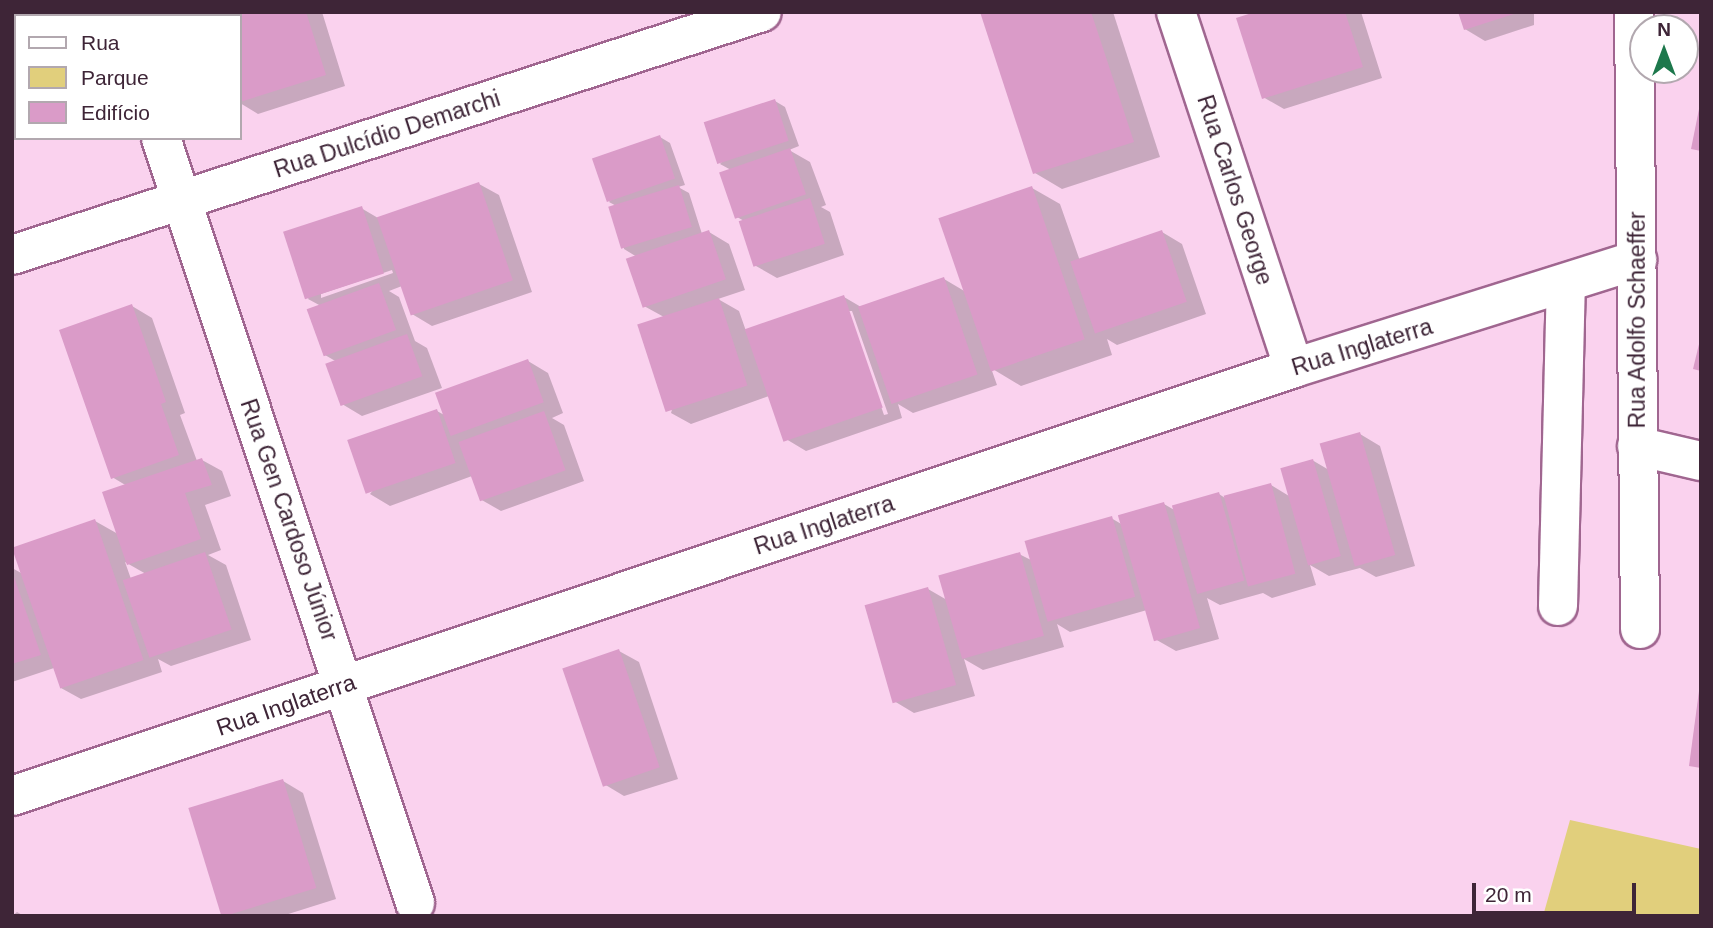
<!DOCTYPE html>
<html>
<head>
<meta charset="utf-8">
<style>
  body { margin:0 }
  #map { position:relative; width:1713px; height:928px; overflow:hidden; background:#fad2ee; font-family:Helvetica,sans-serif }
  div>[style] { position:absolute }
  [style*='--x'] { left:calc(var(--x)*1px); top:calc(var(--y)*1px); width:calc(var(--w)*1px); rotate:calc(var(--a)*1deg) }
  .green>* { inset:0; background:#e1cf7c }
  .shadow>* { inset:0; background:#0003 }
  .building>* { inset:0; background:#da9bc8; transform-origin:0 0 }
  .roads { filter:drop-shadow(2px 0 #a06690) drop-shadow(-2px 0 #a06690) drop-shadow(0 2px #a06690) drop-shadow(0 -2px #a06690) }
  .minor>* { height:38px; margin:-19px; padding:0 19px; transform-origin:19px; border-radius:19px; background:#fff }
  span { translate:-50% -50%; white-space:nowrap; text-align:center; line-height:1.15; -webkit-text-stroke:6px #fff; paint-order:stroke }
  .street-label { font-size:23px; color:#3e2537 }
  .frame { position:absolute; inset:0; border:14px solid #3e2537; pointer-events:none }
  .legend { position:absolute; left:14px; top:14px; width:228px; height:126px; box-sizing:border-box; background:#fff; border:2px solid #b2a8af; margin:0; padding:9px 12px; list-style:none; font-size:21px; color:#3e2537 }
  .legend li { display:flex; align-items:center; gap:14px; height:35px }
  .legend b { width:35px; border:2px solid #b2a8af }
  .north { position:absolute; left:1629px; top:14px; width:70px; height:70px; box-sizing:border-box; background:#fff; border:2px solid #b2a8af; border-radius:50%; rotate:0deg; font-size:19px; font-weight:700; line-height:28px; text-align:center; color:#3e2537 }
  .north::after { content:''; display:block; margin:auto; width:24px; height:32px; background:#1d784c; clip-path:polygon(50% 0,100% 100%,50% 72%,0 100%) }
  .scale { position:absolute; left:1472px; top:883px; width:164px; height:32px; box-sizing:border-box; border:4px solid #3e2537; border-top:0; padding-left:9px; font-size:21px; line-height:24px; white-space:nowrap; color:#3e2537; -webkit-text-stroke:5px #fff; paint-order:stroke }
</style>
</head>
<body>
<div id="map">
  <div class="green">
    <div style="clip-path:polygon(1570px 820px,1701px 849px,1701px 916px,1543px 916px)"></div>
  </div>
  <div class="shadow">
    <div style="clip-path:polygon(12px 12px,37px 12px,38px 16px,16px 16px,16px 50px,12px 51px)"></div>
    <div style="clip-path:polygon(209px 12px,322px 12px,345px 86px,258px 114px,240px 103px,240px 16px)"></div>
    <div style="clip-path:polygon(981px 12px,1113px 12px,1160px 157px,1062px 189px,1035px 173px)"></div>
    <div style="clip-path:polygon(1251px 12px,1361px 12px,1382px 78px,1284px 109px,1263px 97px,1254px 14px)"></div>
    <div style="clip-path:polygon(1460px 12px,1534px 12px,1534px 25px,1485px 41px,1465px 29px)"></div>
    <div style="clip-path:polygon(775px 101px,785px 107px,799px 146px,789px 150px,810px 162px,826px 205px,821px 207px,830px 212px,844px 255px,777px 278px,756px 266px,746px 222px,737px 217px,731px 170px,720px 164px)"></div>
    <div style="clip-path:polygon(evenodd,660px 137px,670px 143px,685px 185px,678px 187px,689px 193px,702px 234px,709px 232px,729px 244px,745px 290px,718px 299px,739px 311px,746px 331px,844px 297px,861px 307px,944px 279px,966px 292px,1032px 188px,1060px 204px,1080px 261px,1162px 232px,1182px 244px,1206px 314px,1117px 345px,1107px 339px,1112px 355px,1021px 386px,991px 368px,997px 385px,913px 413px,898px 404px,902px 418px,806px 451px,786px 439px,769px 396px,691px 424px,671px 413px,702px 307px,701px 305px,664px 317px,644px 306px,637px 257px,624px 249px,620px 208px,609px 202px,660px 137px,848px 311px,852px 311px,888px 414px,884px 415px,848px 311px)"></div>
    <div style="clip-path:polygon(evenodd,479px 184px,499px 195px,532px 292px,432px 326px,412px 314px,402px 286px,389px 291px,399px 297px,415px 341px,427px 348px,442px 388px,362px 416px,342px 404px,337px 362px,325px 355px,321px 306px,308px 299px,361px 208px,378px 218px,479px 184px,392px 270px,393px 273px,321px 298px,321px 294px,392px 270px)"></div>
    <div style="clip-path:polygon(evenodd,132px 306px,152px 318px,185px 413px,180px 415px,197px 461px,202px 460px,222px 471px,231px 496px,205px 505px,221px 550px,208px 555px,226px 565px,251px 640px,171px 666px,158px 659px,162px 672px,81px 699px,61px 688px,54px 668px,12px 682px,12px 568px,23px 574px,95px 521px,118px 534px,127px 486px,112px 477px,132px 306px,125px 562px,146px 574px,131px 579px,125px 562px)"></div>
    <div style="clip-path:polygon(528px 361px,548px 373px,563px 413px,552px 418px,564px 425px,584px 481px,501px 511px,480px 499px,472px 476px,390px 506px,370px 494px,437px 411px,446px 416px)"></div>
    <div style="clip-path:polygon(1360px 434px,1380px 446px,1415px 566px,1376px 577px,1360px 568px,1329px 576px,1310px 565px,1316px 585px,1272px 598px,1263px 593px,1220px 605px,1207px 598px,1219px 639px,1176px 651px,1155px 639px,1147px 610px,1070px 632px,1057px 624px,1064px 647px,983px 670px,964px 659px,975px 696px,914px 713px,894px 701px,928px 589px,947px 600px,1019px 554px,1033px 561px,1111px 518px,1123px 525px,1164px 504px,1176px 511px,1219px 494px,1225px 498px,1271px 485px,1289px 496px,1312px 460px,1329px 470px)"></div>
    <div style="clip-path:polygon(619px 651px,639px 662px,678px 779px,624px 796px,604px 784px)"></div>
    <div style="clip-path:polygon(283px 781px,303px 793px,336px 899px,282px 916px,227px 916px)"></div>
    <div style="clip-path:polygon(17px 912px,24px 916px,12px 916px)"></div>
  </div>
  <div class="building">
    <div style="clip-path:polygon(207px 12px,306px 12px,326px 75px,240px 102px,240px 16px,208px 16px)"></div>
    <div style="clip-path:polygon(980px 12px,1091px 12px,1134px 142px,1033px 174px)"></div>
    <div style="clip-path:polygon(1255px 12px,1345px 12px,1363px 67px,1262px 99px,1236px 18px)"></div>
    <div style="clip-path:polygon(1458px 12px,1517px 12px,1517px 13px,1464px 30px)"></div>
    <div style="left:775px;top:99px;width:44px;height:75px;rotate:72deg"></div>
    <div style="clip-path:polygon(1700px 104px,1701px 104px,1701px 151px,1691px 149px)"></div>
    <div style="left:660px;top:135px;width:46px;height:72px;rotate:71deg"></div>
    <div style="left:790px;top:148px;width:49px;height:75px;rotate:71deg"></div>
    <div style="left:479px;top:182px;width:104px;height:108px;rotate:71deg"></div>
    <div style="left:679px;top:185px;width:44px;height:74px;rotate:73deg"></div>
    <div style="left:1032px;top:186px;width:162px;height:99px;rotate:71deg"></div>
    <div style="left:810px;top:198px;width:48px;height:75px;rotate:72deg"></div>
    <div style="left:362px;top:206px;width:71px;height:83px;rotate:72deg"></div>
    <div style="left:709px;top:230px;width:52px;height:88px;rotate:71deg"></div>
    <div style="left:1162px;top:230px;width:76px;height:97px;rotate:71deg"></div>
    <div style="left:944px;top:277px;width:103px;height:91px;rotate:71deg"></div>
    <div style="left:379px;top:283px;width:50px;height:77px;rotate:70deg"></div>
    <div style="left:844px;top:295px;width:119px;height:105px;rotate:71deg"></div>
    <div style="left:719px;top:298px;width:92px;height:86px;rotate:72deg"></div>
    <div style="clip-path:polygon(132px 304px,166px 402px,161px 404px,179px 455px,111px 479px,59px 330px)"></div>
    <div style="left:407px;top:334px;width:45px;height:87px;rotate:70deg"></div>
    <div style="clip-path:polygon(1700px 340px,1701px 340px,1701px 371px,1693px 369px)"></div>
    <div style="left:528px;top:359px;width:46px;height:99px;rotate:70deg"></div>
    <div style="left:437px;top:409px;width:57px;height:95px;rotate:71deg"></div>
    <div style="left:544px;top:411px;width:63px;height:91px;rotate:70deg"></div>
    <div style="left:1360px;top:432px;width:128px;height:42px;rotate:74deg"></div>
    <div style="clip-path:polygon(202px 458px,212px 485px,185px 493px,201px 539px,127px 565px,102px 492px)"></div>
    <div style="left:1313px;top:459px;width:101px;height:34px;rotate:74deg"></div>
    <div style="left:1271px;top:483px;width:94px;height:49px;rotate:75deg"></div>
    <div style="left:1219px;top:492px;width:92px;height:49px;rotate:74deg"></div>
    <div style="left:1164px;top:502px;width:131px;height:48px;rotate:74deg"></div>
    <div style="left:1112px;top:516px;width:84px;height:91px;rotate:74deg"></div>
    <div style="left:95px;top:519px;width:149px;height:88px;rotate:71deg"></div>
    <div style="left:205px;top:552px;width:82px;height:87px;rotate:71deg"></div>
    <div style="left:1020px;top:552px;width:87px;height:85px;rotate:74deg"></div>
    <div style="clip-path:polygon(12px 571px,41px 655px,12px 664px)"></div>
    <div style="left:928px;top:587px;width:102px;height:66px;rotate:74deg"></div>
    <div style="left:619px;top:649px;width:125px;height:60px;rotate:71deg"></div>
    <div style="clip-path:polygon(1699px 691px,1701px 691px,1701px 768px,1689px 766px)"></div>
    <div style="left:283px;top:779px;width:114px;height:99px;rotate:73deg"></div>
  </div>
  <div class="roads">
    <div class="minor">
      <div style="--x:119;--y:12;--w:4;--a:76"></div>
      <div style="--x:1176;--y:12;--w:375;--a:71.7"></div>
      <div style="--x:1634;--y:12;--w:617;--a:89.44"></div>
      <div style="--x:161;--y:138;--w:806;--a:71.63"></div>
      <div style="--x:12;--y:255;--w:788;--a:-17.95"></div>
      <div style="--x:1637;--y:446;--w:66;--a:13.2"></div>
      <div style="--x:1558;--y:606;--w:322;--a:-88.6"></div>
      <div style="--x:12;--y:796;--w:1352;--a:-18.46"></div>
      <div style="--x:1294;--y:368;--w:360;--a:-17.5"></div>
    </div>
  </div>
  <div class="street-label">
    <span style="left:387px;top:134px;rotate:-18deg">Rua Dulcídio Demarchi</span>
    <span style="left:1235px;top:190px;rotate:72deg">Rua Carlos George</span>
    <span style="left:1637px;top:320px;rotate:-90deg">Rua Adolfo Schaeffer</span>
    <span style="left:1362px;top:347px;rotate:-17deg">Rua Inglaterra</span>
    <span style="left:289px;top:520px;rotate:71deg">Rua Gen Cardoso Júnior</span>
    <span style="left:824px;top:525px;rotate:-18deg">Rua Inglaterra</span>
    <span style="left:286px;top:705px;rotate:-19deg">Rua Inglaterra</span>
  </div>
  <div class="frame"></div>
  <ul class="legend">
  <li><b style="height:9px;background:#fff"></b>Rua</li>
  <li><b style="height:19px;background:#e1cf7c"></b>Parque</li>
  <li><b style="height:19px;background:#da9bc8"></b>Edifício</li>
  </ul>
  <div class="north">N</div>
  <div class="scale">20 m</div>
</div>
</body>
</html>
